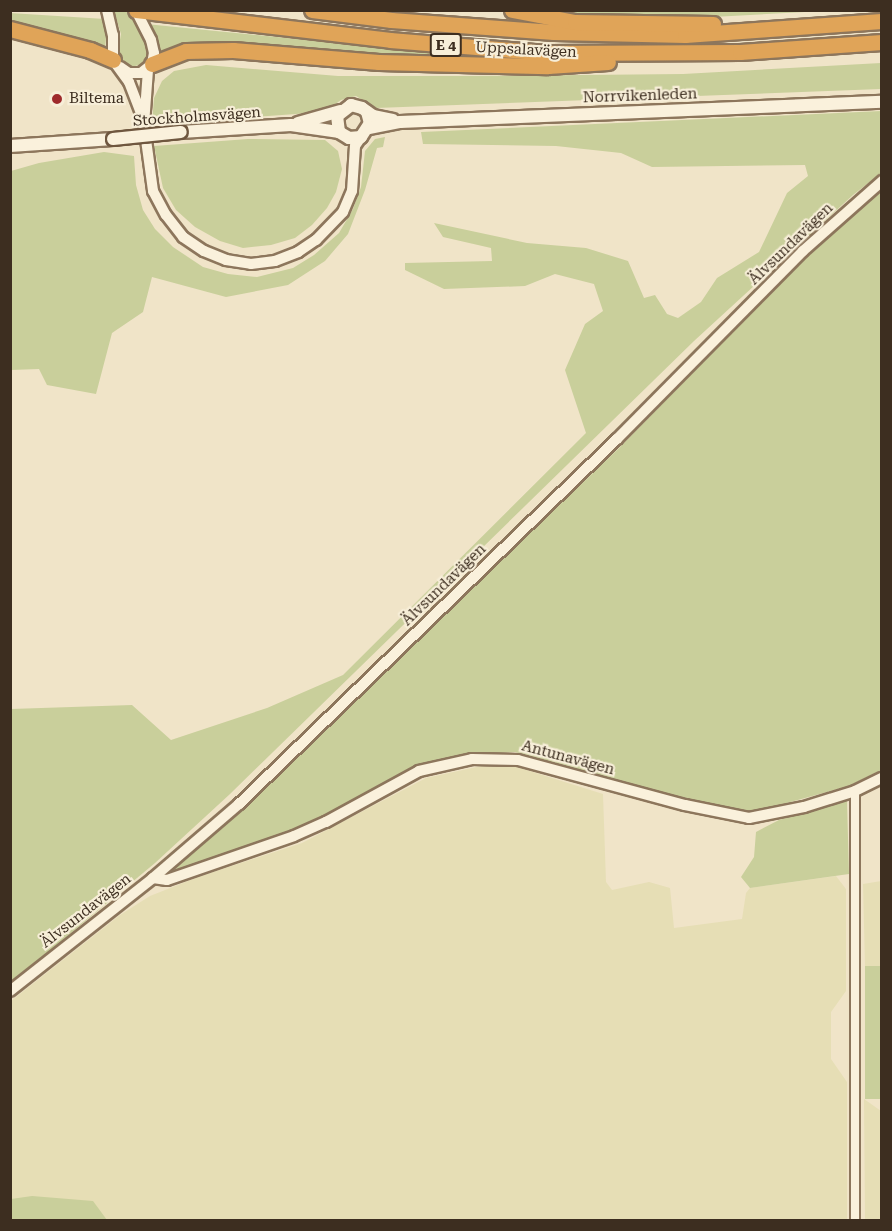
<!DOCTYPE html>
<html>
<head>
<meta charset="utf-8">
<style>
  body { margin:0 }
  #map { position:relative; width:892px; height:1231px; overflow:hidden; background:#f0e4c8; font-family:"Roboto Serif",serif }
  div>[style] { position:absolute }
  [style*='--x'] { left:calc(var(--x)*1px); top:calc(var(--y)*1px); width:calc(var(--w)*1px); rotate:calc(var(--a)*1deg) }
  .farmland>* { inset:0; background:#e6deb5 }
  .green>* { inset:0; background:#c9cf9b; transform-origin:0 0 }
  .roads { filter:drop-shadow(2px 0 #8d765c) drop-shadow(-2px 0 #8d765c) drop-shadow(0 2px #8d765c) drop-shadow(0 -2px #8d765c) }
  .minor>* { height:8px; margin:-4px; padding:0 4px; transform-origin:4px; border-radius:4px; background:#faf1dc }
  .tertiary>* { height:10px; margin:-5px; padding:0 5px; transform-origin:5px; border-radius:5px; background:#faf1dc }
  .secondary>* { height:12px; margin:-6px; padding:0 6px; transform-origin:6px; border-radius:6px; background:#faf1dc }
  .motorway>* { height:15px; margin:-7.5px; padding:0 7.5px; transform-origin:7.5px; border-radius:7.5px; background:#e0a458 }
  .bridges { filter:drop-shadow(2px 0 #6f573f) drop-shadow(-2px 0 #6f573f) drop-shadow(0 2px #6f573f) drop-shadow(0 -2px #6f573f) }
  .secondary-bridge>* { height:12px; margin:-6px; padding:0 6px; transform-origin:6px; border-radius:6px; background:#faf1dc }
  .dots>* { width:16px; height:16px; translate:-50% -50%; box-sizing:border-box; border:3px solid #f7eed8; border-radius:50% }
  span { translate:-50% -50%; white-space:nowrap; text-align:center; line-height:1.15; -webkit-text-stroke:4.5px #f7eed8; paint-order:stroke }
  .shield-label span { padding:2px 4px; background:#f7eed8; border:2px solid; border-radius:4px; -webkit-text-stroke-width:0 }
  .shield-label { font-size:14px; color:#3d2e20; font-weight:700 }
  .street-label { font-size:15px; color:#3d2e20 }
  .poi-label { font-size:15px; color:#3d2e20 }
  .left { translate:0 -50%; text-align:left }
  .frame { position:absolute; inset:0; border:12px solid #3d2e20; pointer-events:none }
</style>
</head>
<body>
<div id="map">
  <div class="farmland">
    <div style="clip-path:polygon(481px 766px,517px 767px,603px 794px,606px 882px,612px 890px,649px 882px,670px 888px,674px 928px,742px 919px,746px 893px,750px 888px,836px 876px,846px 889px,846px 991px,831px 1012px,831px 1059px,847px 1082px,847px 1220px,11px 1220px,11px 1001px,120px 915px,150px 896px,198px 877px,302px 843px,426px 778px)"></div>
    <div style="clip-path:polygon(881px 881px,881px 966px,865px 966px,863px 884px)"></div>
    <div style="clip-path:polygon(864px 1099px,881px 1111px,881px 1220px,865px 1220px)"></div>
  </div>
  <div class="green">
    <div style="clip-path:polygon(114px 11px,130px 11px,147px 41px,149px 56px,143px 64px,131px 67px,122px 61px,118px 51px,121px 34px)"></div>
    <div style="clip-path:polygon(557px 11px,824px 11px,694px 18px,592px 16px)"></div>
    <div style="clip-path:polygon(10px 13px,105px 19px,107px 29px,105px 48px,11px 25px)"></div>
    <div style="clip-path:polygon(146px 24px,520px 61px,160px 57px,156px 40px)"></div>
    <div style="clip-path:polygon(881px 63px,881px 89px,376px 108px,356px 96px,341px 100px,324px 112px,152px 124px,154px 98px,162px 81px,174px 71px,206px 65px,338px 76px,475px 76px,683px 74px)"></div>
    <div style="clip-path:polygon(881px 111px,881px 173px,853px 195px,694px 341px,230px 794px,155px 863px,11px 983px,11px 709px,132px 705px,171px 740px,267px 708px,343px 675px,586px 433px,565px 370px,585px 324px,603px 311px,594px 284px,555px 274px,525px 286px,444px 289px,405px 270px,405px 263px,492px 261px,491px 248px,443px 237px,434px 223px,527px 243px,586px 248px,628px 261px,644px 298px,655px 295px,667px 314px,678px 318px,701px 302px,717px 278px,759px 252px,787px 193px,808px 176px,805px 165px,652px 167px,621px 153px,556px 146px,423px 144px,421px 132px)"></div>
    <div style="clip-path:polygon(385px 137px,383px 147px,377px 148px,365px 190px,348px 234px,325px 261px,288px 285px,226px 297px,152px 277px,143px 312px,112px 333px,96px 394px,47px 385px,39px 369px,11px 370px,11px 171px,39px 163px,104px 152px,134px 156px,136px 185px,143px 210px,155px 229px,173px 247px,203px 267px,228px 274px,257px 277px,293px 268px,314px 255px,339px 233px,353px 209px,361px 187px,365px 151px,375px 139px)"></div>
    <div style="clip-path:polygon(248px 139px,325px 140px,338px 151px,342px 169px,336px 192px,327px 208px,312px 225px,295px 238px,271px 245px,243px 248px,220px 241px,195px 227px,176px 210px,163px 188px,154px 146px)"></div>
    <div style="clip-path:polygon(881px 190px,881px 770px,849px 786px,750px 813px,714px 807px,515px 752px,473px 754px,432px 762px,410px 771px,326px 817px,293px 831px,198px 864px,172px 871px,168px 869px,240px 810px,618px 449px,840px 223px)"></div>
    <div style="clip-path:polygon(847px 801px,849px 874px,750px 888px,741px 877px,754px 857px,756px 832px,779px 820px)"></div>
    <div style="left:865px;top:966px;width:16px;height:133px"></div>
    <div style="clip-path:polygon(32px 1196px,93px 1201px,107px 1220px,11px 1220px,11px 1199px)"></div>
  </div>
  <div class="roads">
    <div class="minor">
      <div style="--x:855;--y:1220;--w:429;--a:-90"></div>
    </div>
    <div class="tertiary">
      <div style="--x:107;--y:10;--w:26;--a:77"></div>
      <div style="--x:113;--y:35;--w:25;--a:90"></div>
      <div style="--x:113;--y:60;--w:27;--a:54"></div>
      <div style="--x:129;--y:82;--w:33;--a:69"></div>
      <div style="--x:120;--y:67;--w:11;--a:34"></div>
      <div style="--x:129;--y:73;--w:12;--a:0"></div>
      <div style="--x:141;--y:73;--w:14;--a:-39"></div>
      <div style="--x:152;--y:64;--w:11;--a:-80"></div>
      <div style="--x:154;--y:53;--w:13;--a:-103"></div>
      <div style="--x:151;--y:40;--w:34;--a:-117"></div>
      <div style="--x:148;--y:70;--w:55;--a:94.2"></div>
      <div style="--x:144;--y:125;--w:67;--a:82.2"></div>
      <div style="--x:153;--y:191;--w:27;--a:62"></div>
      <div style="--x:166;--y:215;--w:28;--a:52"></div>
      <div style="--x:183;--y:237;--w:25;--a:34"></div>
      <div style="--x:204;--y:251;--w:24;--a:22"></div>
      <div style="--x:226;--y:260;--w:25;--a:9"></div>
      <div style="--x:251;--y:264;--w:24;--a:-7"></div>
      <div style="--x:275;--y:261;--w:25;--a:-21"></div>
      <div style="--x:298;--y:252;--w:22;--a:-34"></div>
      <div style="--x:316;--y:240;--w:39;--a:-46"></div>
      <div style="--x:343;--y:212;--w:23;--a:-67"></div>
      <div style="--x:352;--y:191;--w:45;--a:-86.2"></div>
      <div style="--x:355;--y:146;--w:11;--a:-56"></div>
      <div style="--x:153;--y:878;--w:14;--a:8"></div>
      <div style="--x:167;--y:880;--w:134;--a:-19.1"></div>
      <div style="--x:294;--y:836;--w:35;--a:-24"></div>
      <div style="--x:326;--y:822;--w:106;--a:-28.7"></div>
      <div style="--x:419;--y:771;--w:54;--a:-12.8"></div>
      <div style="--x:472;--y:759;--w:46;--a:1.2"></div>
      <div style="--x:518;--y:760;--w:173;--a:15.1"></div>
      <div style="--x:685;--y:805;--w:65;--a:11.5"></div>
      <div style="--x:749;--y:818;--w:56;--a:-11.3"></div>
      <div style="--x:804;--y:807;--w:53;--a:-17.4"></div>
      <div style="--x:855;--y:791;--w:30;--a:-26"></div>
      <div style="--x:10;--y:991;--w:182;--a:-38.3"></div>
      <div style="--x:153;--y:878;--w:113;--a:-40.7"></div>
      <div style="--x:239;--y:804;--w:525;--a:-44"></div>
      <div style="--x:617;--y:439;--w:264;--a:-45.3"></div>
      <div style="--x:803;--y:251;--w:106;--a:-41.5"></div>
    </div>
    <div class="secondary">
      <div style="--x:367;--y:112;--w:11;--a:75"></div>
      <div style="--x:370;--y:123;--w:17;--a:123"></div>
      <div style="--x:361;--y:137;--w:12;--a:175"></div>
      <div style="--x:349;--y:138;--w:12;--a:-149"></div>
      <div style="--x:339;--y:132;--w:16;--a:-97"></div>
      <div style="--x:337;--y:116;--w:18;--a:-38"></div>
      <div style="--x:351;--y:105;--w:11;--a:15"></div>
      <div style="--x:362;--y:108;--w:14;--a:36"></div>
      <div style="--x:373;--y:116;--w:20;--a:11"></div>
      <div style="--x:298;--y:123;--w:44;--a:-15.9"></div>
      <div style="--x:369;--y:128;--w:32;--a:-11"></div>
      <div style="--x:400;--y:122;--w:482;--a:-2.4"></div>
      <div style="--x:181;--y:132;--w:110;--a:-3.6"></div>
      <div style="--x:291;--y:125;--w:49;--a:8.3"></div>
      <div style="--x:10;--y:146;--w:103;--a:-3.9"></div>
    </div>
    <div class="motorway">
      <div style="--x:136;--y:10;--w:256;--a:6.7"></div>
      <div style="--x:390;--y:40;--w:160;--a:4.7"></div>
      <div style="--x:549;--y:53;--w:191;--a:-0.3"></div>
      <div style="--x:740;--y:52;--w:142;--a:-4"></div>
      <div style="--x:312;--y:10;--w:80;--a:7.2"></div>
      <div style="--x:391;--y:20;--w:163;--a:4.2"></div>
      <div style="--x:554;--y:32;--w:131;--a:1.3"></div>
      <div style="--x:685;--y:35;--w:197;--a:-4.1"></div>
      <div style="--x:512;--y:10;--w:64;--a:10.8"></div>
      <div style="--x:575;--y:22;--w:138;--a:0.8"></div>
      <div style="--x:10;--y:29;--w:83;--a:14.7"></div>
      <div style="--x:90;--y:50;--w:25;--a:23"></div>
      <div style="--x:152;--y:64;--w:36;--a:-21"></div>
      <div style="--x:186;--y:51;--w:47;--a:-1.2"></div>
      <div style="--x:233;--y:50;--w:146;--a:4.7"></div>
      <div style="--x:379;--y:62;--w:169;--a:1.4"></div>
      <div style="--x:548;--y:66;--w:60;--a:-3.8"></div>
    </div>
  </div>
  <div class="bridges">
    <div class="secondary-bridge">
      <div style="--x:113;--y:139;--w:68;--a:-5.9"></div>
    </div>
  </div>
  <div class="dots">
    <div style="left:57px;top:99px;background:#9e2a2b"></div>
  </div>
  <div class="shield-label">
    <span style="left:446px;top:45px">E 4</span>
  </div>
  <div class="street-label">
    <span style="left:526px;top:50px;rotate:3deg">Uppsalavägen</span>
    <span style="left:640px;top:96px;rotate:-2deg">Norrvikenleden</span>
    <span style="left:197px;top:117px;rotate:-4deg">Stockholmsvägen</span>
    <span style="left:791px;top:244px;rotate:-44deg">Älvsundavägen</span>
    <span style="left:444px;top:585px;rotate:-44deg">Älvsundavägen</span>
    <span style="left:568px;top:758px;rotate:15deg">Antunavägen</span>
    <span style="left:86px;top:911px;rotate:-38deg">Älvsundavägen</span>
  </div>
  <div class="poi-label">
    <span class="left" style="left:69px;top:99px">Biltema</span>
  </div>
  <div class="frame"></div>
</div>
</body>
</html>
